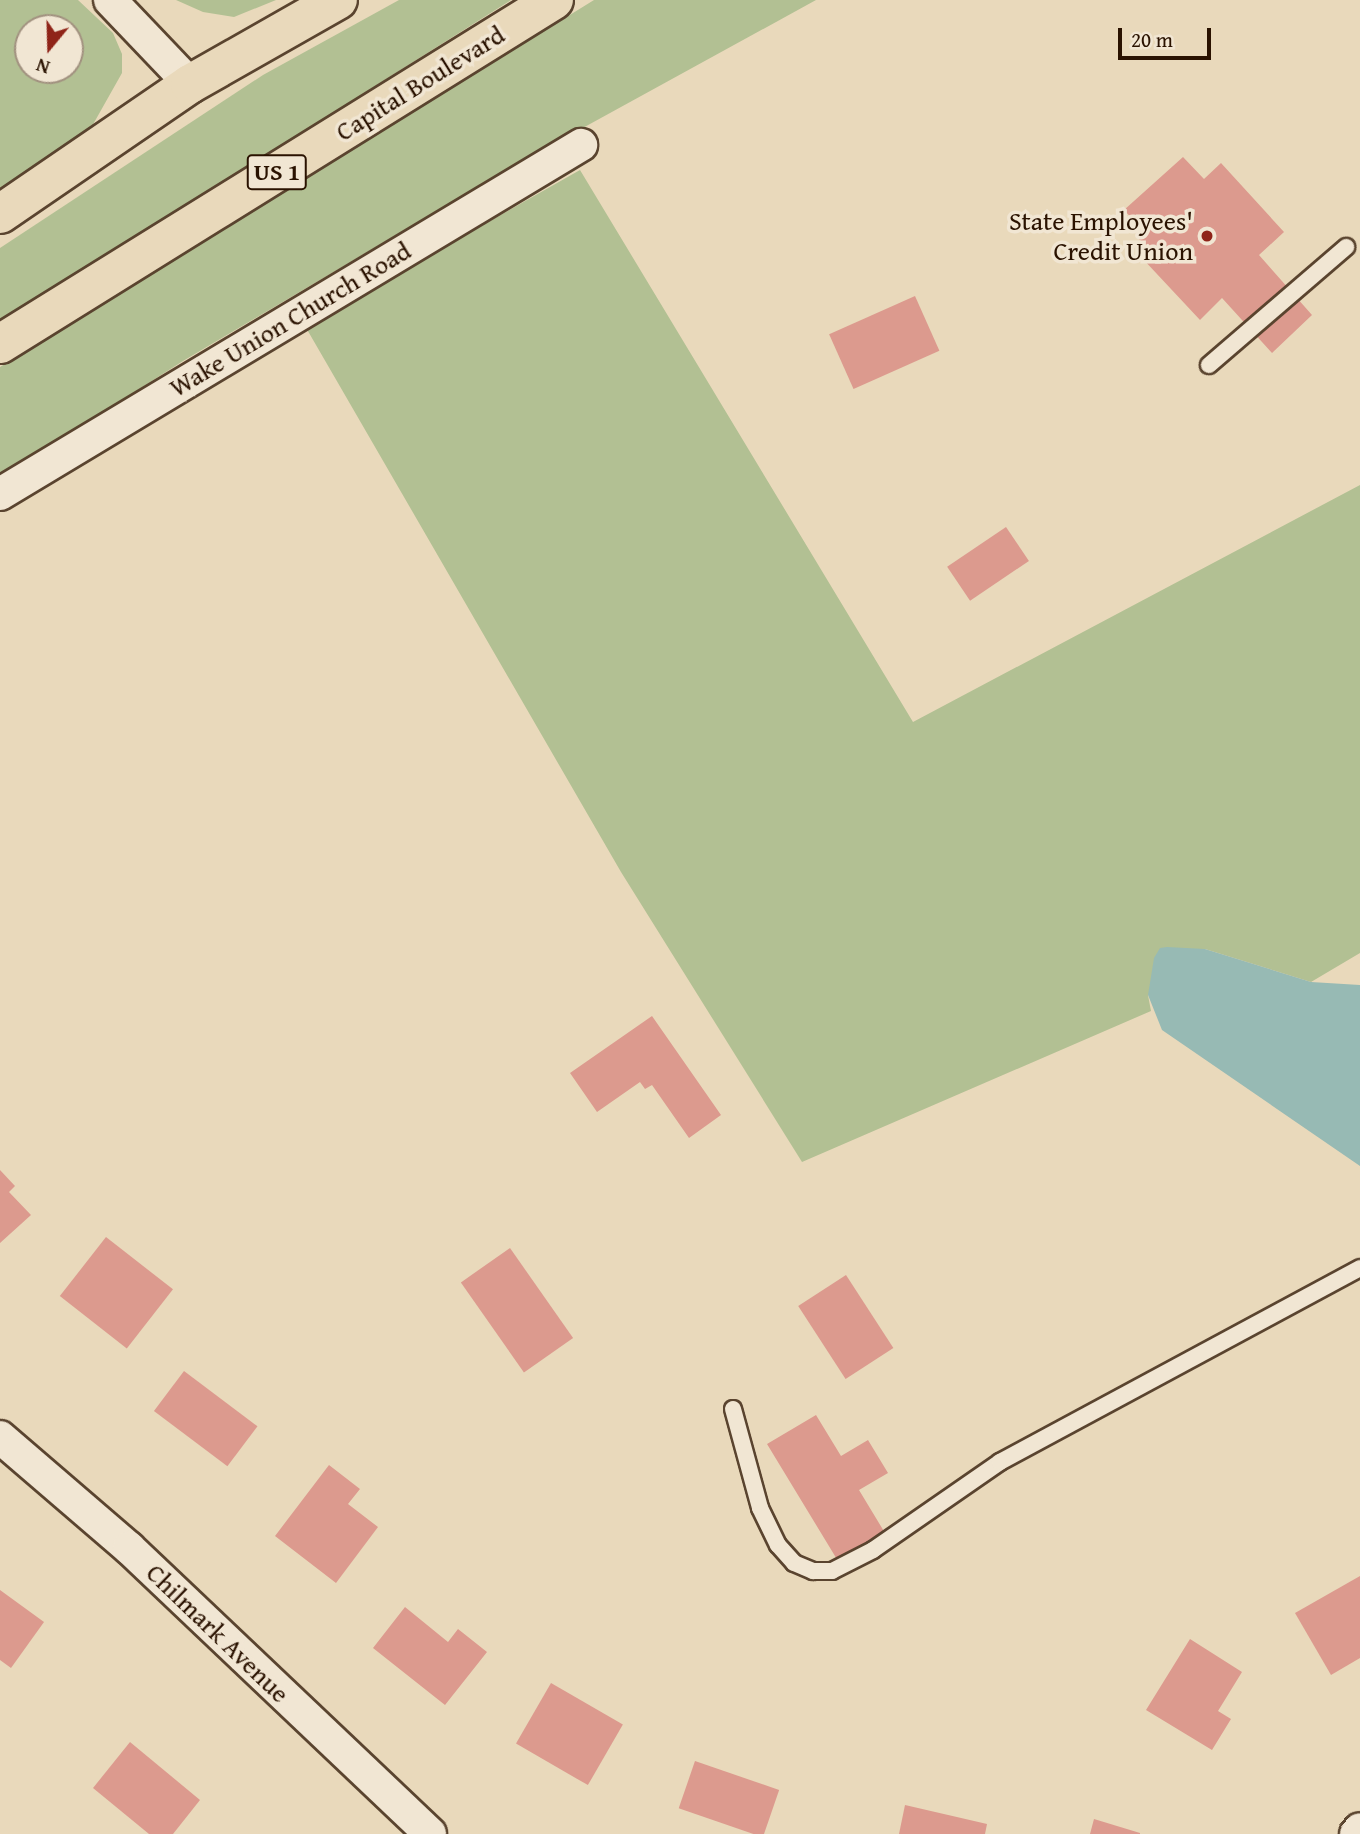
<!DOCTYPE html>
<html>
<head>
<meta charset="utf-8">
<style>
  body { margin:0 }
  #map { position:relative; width:1360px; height:1834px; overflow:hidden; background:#e9d9bb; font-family:"Gentium Book Plus",serif }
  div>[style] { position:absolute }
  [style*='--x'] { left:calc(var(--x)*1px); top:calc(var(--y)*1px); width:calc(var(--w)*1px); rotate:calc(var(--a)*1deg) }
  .green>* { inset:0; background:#b2c093 }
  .water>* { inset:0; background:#97bab4 }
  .building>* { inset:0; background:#dc9a8e; transform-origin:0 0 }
  .roads { filter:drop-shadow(2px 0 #5a442f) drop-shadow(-2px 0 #5a442f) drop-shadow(0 2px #5a442f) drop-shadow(0 -2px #5a442f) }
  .lane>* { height:16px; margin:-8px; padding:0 8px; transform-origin:8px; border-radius:8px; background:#f1e6d3 }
  .street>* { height:32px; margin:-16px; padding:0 16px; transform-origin:16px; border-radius:16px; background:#f1e6d3 }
  .highway>* { height:38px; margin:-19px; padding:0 19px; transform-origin:19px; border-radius:19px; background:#e9d9bb }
  .dots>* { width:19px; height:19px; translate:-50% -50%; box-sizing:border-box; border:4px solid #f1e6d3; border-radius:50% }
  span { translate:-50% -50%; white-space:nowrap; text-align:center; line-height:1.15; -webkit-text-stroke:7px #f1e6d3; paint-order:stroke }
  .shield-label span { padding:2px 5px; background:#f1e6d3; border:2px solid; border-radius:5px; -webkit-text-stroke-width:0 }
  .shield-label { font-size:24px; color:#2a1200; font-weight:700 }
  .street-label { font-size:26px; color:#2a1200 }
  .poi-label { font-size:26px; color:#2a1200 }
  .right { translate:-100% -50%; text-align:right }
  .north { position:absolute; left:14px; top:14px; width:70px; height:70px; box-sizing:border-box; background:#f1e6d3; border:2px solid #a1917f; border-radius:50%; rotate:199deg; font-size:19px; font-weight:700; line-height:28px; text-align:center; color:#2a1200 }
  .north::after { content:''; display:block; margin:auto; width:24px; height:32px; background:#8f2418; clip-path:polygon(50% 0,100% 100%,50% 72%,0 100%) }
  .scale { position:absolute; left:1118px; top:28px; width:93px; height:32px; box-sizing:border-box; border:4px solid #2a1200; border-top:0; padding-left:9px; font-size:21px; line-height:24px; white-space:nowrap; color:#2a1200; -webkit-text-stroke:5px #f1e6d3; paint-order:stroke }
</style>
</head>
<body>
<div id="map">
  <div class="green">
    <div style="clip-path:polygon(evenodd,0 0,78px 0,113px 33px,122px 54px,122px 73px,91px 128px,0 194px,0 0,28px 28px,70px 28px,70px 70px,28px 70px,28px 28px)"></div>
    <div style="clip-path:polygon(176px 0,276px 0,234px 17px,203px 12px)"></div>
    <div style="clip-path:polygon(399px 0,511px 0,0 323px,0 248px,263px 75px)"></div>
    <div style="clip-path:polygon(594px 0,816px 0,499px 174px,183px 361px,0 478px,0 367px)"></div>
    <div style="clip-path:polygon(580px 170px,913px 722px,1360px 485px,1360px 953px,1311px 982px,1205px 949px,1148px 995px,1151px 1011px,802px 1162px,621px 872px,305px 326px)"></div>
  </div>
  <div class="water">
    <div style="clip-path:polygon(1167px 947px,1205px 949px,1311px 982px,1360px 985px,1360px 1166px,1162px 1030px,1148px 995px,1154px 958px,1160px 948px)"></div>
  </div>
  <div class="building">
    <div style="clip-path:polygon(1183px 157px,1204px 179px,1221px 163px,1284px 232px,1259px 255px,1312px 315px,1272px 353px,1222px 298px,1200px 320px,1142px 258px,1150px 250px,1136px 236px,1143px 230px,1124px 210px)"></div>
    <div style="left:915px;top:296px;width:60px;height:94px;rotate:66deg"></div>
    <div style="left:1006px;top:527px;width:41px;height:71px;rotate:56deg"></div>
    <div style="clip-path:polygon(652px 1016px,721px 1115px,689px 1138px,652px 1085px,645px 1089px,640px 1082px,597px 1112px,570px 1073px)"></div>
    <div style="clip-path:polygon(0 1170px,15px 1186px,9px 1192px,31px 1215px,0 1243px)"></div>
    <div style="left:106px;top:1237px;width:85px;height:75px;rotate:38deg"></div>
    <div style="left:510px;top:1248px;width:110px;height:60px;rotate:55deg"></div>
    <div style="left:846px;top:1275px;width:87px;height:57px;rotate:57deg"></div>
    <div style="left:184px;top:1371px;width:92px;height:50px;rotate:37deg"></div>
    <div style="clip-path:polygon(816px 1415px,841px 1456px,868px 1440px,888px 1473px,859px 1490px,885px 1533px,838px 1561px,767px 1444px)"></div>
    <div style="clip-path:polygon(329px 1465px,360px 1489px,348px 1504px,378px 1527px,336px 1583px,275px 1536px)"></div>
    <div style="clip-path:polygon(1360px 1576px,1360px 1658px,1331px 1675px,1295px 1613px)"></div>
    <div style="clip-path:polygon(0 1590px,44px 1622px,11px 1668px,0 1660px)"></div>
    <div style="clip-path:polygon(405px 1607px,448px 1642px,458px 1629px,487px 1652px,445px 1705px,373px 1648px)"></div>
    <div style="clip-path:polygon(1190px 1639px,1242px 1672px,1218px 1711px,1231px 1719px,1212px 1750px,1146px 1710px)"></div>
    <div style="left:551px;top:1683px;width:83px;height:70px;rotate:30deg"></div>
    <div style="clip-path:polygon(130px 1742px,200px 1800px,173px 1834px,149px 1834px,93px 1788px)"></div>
    <div style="left:695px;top:1761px;width:89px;height:50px;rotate:19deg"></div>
    <div style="clip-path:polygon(905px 1805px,987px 1824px,985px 1834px,899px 1834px)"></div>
    <div style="clip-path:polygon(1094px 1819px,1140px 1833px,1140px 1834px,1090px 1834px)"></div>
  </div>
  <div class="roads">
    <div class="lane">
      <div style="--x:1209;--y:365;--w:181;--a:-40.7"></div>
      <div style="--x:733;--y:1409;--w:103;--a:74.7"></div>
      <div style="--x:760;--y:1508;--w:41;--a:64.1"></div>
      <div style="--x:778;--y:1545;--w:24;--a:48"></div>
      <div style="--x:794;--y:1563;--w:21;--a:23"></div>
      <div style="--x:813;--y:1571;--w:19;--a:0"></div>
      <div style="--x:832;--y:1571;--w:46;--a:-27.1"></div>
      <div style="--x:873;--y:1550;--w:155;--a:-34.7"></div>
      <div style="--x:1000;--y:1462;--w:409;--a:-28.3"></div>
    </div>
    <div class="street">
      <div style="--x:110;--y:0;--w:116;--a:46.4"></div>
      <div style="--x:0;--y:494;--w:678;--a:-30.99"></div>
      <div style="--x:0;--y:1437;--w:170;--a:40.7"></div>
      <div style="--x:129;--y:1548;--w:415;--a:43.5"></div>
      <div style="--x:1356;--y:1834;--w:6;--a:-51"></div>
    </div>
    <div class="highway">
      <div style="--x:0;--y:214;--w:230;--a:-34.4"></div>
      <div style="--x:190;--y:84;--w:170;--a:-29.6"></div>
      <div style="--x:0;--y:344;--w:652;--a:-31.84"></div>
    </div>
  </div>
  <div class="dots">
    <div style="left:1207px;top:236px;background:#8f2418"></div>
  </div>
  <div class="shield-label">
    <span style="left:277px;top:172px">US 1</span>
  </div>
  <div class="street-label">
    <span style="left:420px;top:83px;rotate:-32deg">Capital Boulevard</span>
    <span style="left:290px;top:319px;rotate:-31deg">Wake Union Church Road</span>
    <span style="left:218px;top:1633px;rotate:44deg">Chilmark Avenue</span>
  </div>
  <div class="poi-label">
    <span class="right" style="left:1193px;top:236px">State Employees'<br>Credit Union</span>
  </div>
  <div class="north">N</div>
  <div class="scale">20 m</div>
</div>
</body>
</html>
